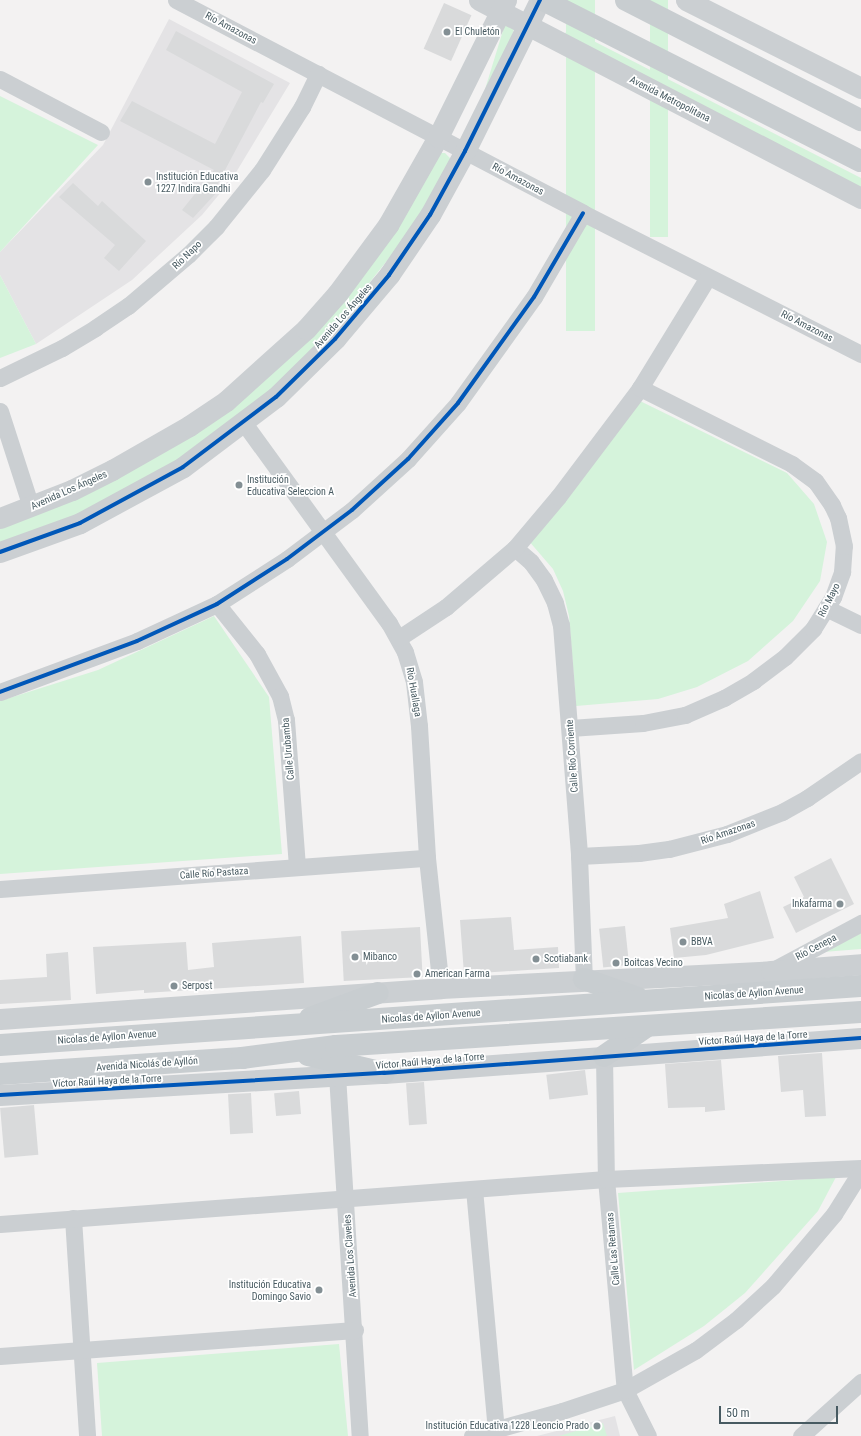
<!DOCTYPE html>
<html>
<head>
<meta charset="utf-8">
<style>
  body { margin:0 }
  #map { position:relative; width:861px; height:1436px; overflow:hidden; background:#f3f2f2; font-family:"Roboto Condensed",sans-serif }
  div>[style] { position:absolute }
  [style*='--x'] { left:calc(var(--x)*1px); top:calc(var(--y)*1px); width:calc(var(--w)*1px); rotate:calc(var(--a)*1deg) }
  .education>* { inset:0; background:#e4e3e5 }
  .green>* { inset:0; background:#d5f3db; transform-origin:0 0 }
  .building>* { inset:0; background:#d9dadb; transform-origin:0 0 }
  .minor>* { height:17px; margin:-8.5px; padding:0 8.5px; transform-origin:8.5px; border-radius:8.5px; background:#cbcfd2 }
  .tertiary>* { height:21px; margin:-10.5px; padding:0 10.5px; transform-origin:10.5px; border-radius:10.5px; background:#cbcfd2 }
  .primary>* { height:22px; margin:-11px; padding:0 11px; transform-origin:11px; border-radius:11px; background:#c8cdd0 }
  .cycleway>* { height:4px; margin:-2px; padding:0 2px; transform-origin:2px; border-radius:2px; background:#0057b8 }
  .dots>* { width:11px; height:11px; translate:-50% -50%; box-sizing:border-box; border:2px solid #fff; border-radius:50% }
  span { translate:-50% -50%; white-space:nowrap; text-align:center; line-height:1.15; -webkit-text-stroke:3.5px #fff; paint-order:stroke }
  .street-label { font-size:10px; color:#475a61 }
  .poi-label { font-size:10px; color:#475a61 }
  .left { translate:0 -50%; text-align:left }
  .right { translate:-100% -50%; text-align:right }
  .scale { position:absolute; left:719px; top:1406px; width:119px; height:18px; box-sizing:border-box; border:2px solid #475a61; border-top:0; padding-left:5px; font-size:12px; line-height:14px; white-space:nowrap; color:#475a61; -webkit-text-stroke:3px #fff; paint-order:stroke }
</style>
</head>
<body>
<div id="map">
  <div class="education">
    <div style="clip-path:polygon(169px 19px,290px 83px,232px 179px,202px 215px,132px 280px,36px 344px,0 275px,0 252px,103px 145px)"></div>
    <div style="clip-path:polygon(615px 1416px,620px 1436px,537px 1436px)"></div>
  </div>
  <div class="green">
    <div style="left:566px;top:0;width:29px;height:331px"></div>
    <div style="left:650px;top:0;width:18px;height:237px"></div>
    <div style="left:505px;top:24px;width:10px;height:118px;rotate:17deg"></div>
    <div style="clip-path:polygon(570px 29px,861px 178px,861px 190px,564px 34px)"></div>
    <div style="clip-path:polygon(0 96px,98px 145px,0 252px)"></div>
    <div style="clip-path:polygon(441px 153px,445px 153px,452px 160px,406px 237px,321px 343px,238px 419px,147px 480px,57px 525px,0 543px,0 525px,277px 365px)"></div>
    <div style="clip-path:polygon(0 275px,36px 344px,0 358px)"></div>
    <div style="clip-path:polygon(640px 401px,787px 473px,814px 504px,827px 542px,820px 581px,793px 621px,748px 661px,697px 687px,658px 699px,576px 706px,569px 616px,563px 591px,553px 569px,528px 540px)"></div>
    <div style="clip-path:polygon(214px 616px,269px 697px,282px 854px,0 874px,0 701px,98px 670px)"></div>
    <div style="clip-path:polygon(861px 933px,861px 949px,823px 952px)"></div>
    <div style="clip-path:polygon(836px 1177px,818px 1211px,745px 1293px,704px 1326px,634px 1370px,618px 1193px)"></div>
    <div style="clip-path:polygon(339px 1344px,348px 1436px,102px 1436px,97px 1363px)"></div>
    <div style="clip-path:polygon(603px 1423px,607px 1436px,559px 1436px)"></div>
  </div>
  <div class="building">
    <div style="left:444px;top:3px;width:30px;height:50px;rotate:24deg"></div>
    <div style="clip-path:polygon(176px 31px,274px 84px,263px 103px,261px 102px,215px 189px,218px 191px,193px 218px,182px 210px,214px 170px,120px 121px,132px 101px,215px 144px,242px 92px,166px 50px)"></div>
    <div style="clip-path:polygon(73px 183px,98px 206px,102px 201px,146px 241px,119px 271px,104px 258px,115px 245px,59px 197px)"></div>
    <div style="clip-path:polygon(831px 858px,854px 904px,796px 933px,783px 907px,804px 897px,794px 877px)"></div>
    <div style="clip-path:polygon(760px 891px,774px 938px,706px 955px,674px 958px,670px 928px,728px 918px,724px 904px)"></div>
    <div style="clip-path:polygon(511px 917px,514px 950px,558px 947px,559px 968px,464px 974px,460px 920px)"></div>
    <div style="left:625px;top:926px;width:39px;height:26px;rotate:84deg"></div>
    <div style="left:420px;top:927px;width:50px;height:79px;rotate:87deg"></div>
    <div style="clip-path:polygon(301px 936px,304px 983px,144px 993px,144px 990px,96px 994px,93px 947px,186px 942px,188px 970px,214px 967px,212px 943px)"></div>
    <div style="clip-path:polygon(68px 952px,71px 1000px,0 1004px,0 980px,47px 977px,46px 954px)"></div>
    <div style="clip-path:polygon(822px 1053px,826px 1116px,805px 1117px,803px 1090px,781px 1092px,778px 1056px)"></div>
    <div style="clip-path:polygon(721px 1060px,725px 1110px,705px 1112px,705px 1107px,668px 1108px,665px 1064px)"></div>
    <div style="left:585px;top:1070px;width:25px;height:39px;rotate:83deg"></div>
    <div style="left:424px;top:1082px;width:42px;height:18px;rotate:86deg"></div>
    <div style="left:299px;top:1091px;width:23px;height:25px;rotate:85deg"></div>
    <div style="left:251px;top:1093px;width:40px;height:23px;rotate:87deg"></div>
    <div style="left:34px;top:1105px;width:50px;height:34px;rotate:85deg"></div>
  </div>
  <div class="minor">
    <div style="--x:176;--y:0;--w:459;--a:27.6"></div>
    <div style="--x:583;--y:213;--w:312;--a:26.9"></div>
    <div style="--x:0;--y:79;--w:114;--a:27.7"></div>
    <div style="--x:0;--y:378;--w:69;--a:-25.8"></div>
    <div style="--x:62;--y:348;--w:39;--a:-31"></div>
    <div style="--x:95;--y:328;--w:40;--a:-34"></div>
    <div style="--x:128;--y:306;--w:79;--a:-40.4"></div>
    <div style="--x:188;--y:255;--w:40;--a:-45"></div>
    <div style="--x:216;--y:227;--w:73;--a:-51.1"></div>
    <div style="--x:262;--y:170;--w:75;--a:-57.6"></div>
    <div style="--x:302;--y:107;--w:37;--a:-64"></div>
    <div style="--x:0;--y:411;--w:101;--a:72.1"></div>
    <div style="--x:244;--y:423;--w:247;--a:54.1"></div>
    <div style="--x:389;--y:623;--w:33;--a:61"></div>
    <div style="--x:405;--y:652;--w:31;--a:73"></div>
    <div style="--x:414;--y:682;--w:44;--a:83.5"></div>
    <div style="--x:419;--y:726;--w:132;--a:86.5"></div>
    <div style="--x:427;--y:858;--w:131;--a:83.9"></div>
    <div style="--x:515;--y:548;--w:21;--a:41"></div>
    <div style="--x:531;--y:562;--w:22;--a:54"></div>
    <div style="--x:544;--y:580;--w:25;--a:64"></div>
    <div style="--x:555;--y:603;--w:23;--a:75"></div>
    <div style="--x:561;--y:625;--w:232;--a:85.5"></div>
    <div style="--x:579;--y:856;--w:123;--a:87.7"></div>
    <div style="--x:217;--y:604;--w:64;--a:51.3"></div>
    <div style="--x:257;--y:654;--w:48;--a:61.3"></div>
    <div style="--x:280;--y:696;--w:25;--a:76"></div>
    <div style="--x:286;--y:720;--w:147;--a:85.7"></div>
    <div style="--x:826;--y:608;--w:39;--a:26"></div>
    <div style="--x:399;--y:638;--w:56;--a:-33.4"></div>
    <div style="--x:446;--y:607;--w:91;--a:-40.5"></div>
    <div style="--x:515;--y:548;--w:67;--a:-49.9"></div>
    <div style="--x:558;--y:497;--w:136;--a:-53"></div>
    <div style="--x:640;--y:388;--w:130;--a:-58.5"></div>
    <div style="--x:0;--y:692;--w:146;--a:-20.4"></div>
    <div style="--x:137;--y:641;--w:88;--a:-24.8"></div>
    <div style="--x:217;--y:604;--w:83;--a:-32.7"></div>
    <div style="--x:287;--y:559;--w:81;--a:-37"></div>
    <div style="--x:352;--y:510;--w:76;--a:-42.3"></div>
    <div style="--x:408;--y:459;--w:75;--a:-48.2"></div>
    <div style="--x:458;--y:403;--w:130;--a:-54.4"></div>
    <div style="--x:534;--y:297;--w:97;--a:-59.7"></div>
    <div style="--x:570;--y:728;--w:73;--a:-3.9"></div>
    <div style="--x:643;--y:723;--w:43;--a:-10.8"></div>
    <div style="--x:685;--y:715;--w:43;--a:-23.6"></div>
    <div style="--x:724;--y:698;--w:34;--a:-30"></div>
    <div style="--x:753;--y:681;--w:40;--a:-37"></div>
    <div style="--x:785;--y:657;--w:40;--a:-45"></div>
    <div style="--x:813;--y:629;--w:38;--a:-58"></div>
    <div style="--x:833;--y:597;--w:27;--a:-70"></div>
    <div style="--x:842;--y:572;--w:26;--a:-86"></div>
    <div style="--x:844;--y:546;--w:29;--a:-102"></div>
    <div style="--x:838;--y:518;--w:14;--a:-115"></div>
    <div style="--x:832;--y:505;--w:29;--a:-125"></div>
    <div style="--x:815;--y:481;--w:29;--a:-144"></div>
    <div style="--x:792;--y:464;--w:170;--a:-153.4"></div>
    <div style="--x:579;--y:856;--w:60;--a:-2.9"></div>
    <div style="--x:639;--y:853;--w:30;--a:-8"></div>
    <div style="--x:669;--y:849;--w:60;--a:-14.5"></div>
    <div style="--x:727;--y:834;--w:59;--a:-21.8"></div>
    <div style="--x:782;--y:812;--w:29;--a:-29"></div>
    <div style="--x:807;--y:798;--w:65;--a:-34.4"></div>
    <div style="--x:0;--y:889;--w:428;--a:-4.2"></div>
    <div style="--x:775;--y:969;--w:98;--a:-28.1"></div>
    <div style="--x:604;--y:1056;--w:123;--a:89.1"></div>
    <div style="--x:606;--y:1179;--w:212;--a:84.9"></div>
    <div style="--x:625;--y:1390;--w:51;--a:63.4"></div>
    <div style="--x:337;--y:1075;--w:362;--a:86.4"></div>
    <div style="--x:474;--y:1189;--w:242;--a:84.8"></div>
    <div style="--x:73;--y:1218;--w:218;--a:86.3"></div>
    <div style="--x:0;--y:1224;--w:608;--a:-4.25"></div>
    <div style="--x:606;--y:1179;--w:255;--a:-2.5"></div>
    <div style="--x:0;--y:1356;--w:356;--a:-4.2"></div>
    <div style="--x:472;--y:1436;--w:93;--a:-15.5"></div>
    <div style="--x:562;--y:1411;--w:66;--a:-18.4"></div>
    <div style="--x:625;--y:1390;--w:81;--a:-29.4"></div>
    <div style="--x:696;--y:1350;--w:50;--a:-36.9"></div>
    <div style="--x:736;--y:1320;--w:50;--a:-42.6"></div>
    <div style="--x:773;--y:1286;--w:94;--a:-49.7"></div>
    <div style="--x:834;--y:1214;--w:51;--a:-57.9"></div>
    <div style="--x:801;--y:1436;--w:81;--a:-42"></div>
  </div>
  <div class="tertiary">
    <div style="--x:479;--y:0;--w:430;--a:27.4"></div>
    <div style="--x:686;--y:0;--w:196;--a:26.7"></div>
    <div style="--x:0;--y:518;--w:77;--a:-21.3"></div>
    <div style="--x:72;--y:490;--w:45;--a:-26.6"></div>
    <div style="--x:112;--y:470;--w:89;--a:-29.7"></div>
    <div style="--x:189;--y:426;--w:45;--a:-34"></div>
    <div style="--x:226;--y:401;--w:108;--a:-42"></div>
    <div style="--x:306;--y:329;--w:47;--a:-48.5"></div>
    <div style="--x:337;--y:294;--w:86;--a:-53.5"></div>
    <div style="--x:388;--y:225;--w:101;--a:-60.4"></div>
    <div style="--x:438;--y:137;--w:153;--a:-63.6"></div>
    <div style="--x:0;--y:552;--w:85;--a:-19.9"></div>
    <div style="--x:80;--y:523;--w:117;--a:-28.5"></div>
    <div style="--x:183;--y:467;--w:116;--a:-37"></div>
    <div style="--x:276;--y:397;--w:83;--a:-44.5"></div>
    <div style="--x:335;--y:339;--w:84;--a:-49.8"></div>
    <div style="--x:389;--y:275;--w:73;--a:-55.7"></div>
    <div style="--x:430;--y:215;--w:73;--a:-61.3"></div>
    <div style="--x:465;--y:151;--w:169;--a:-63.6"></div>
    <div style="--x:0;--y:1019;--w:442;--a:-4"></div>
    <div style="--x:441;--y:988;--w:330;--a:-2.9"></div>
    <div style="--x:771;--y:971;--w:90;--a:-4.4"></div>
    <div style="--x:0;--y:1095;--w:385;--a:-3.3"></div>
    <div style="--x:384;--y:1073;--w:478;--a:-4.2"></div>
  </div>
  <div class="primary">
    <div style="--x:543;--y:0;--w:356;--a:26.9"></div>
    <div style="--x:626;--y:0;--w:264;--a:27.1"></div>
    <div style="--x:584;--y:979;--w:57;--a:19.4"></div>
    <div style="--x:310;--y:1018;--w:72;--a:-20.2"></div>
    <div style="--x:0;--y:1045;--w:863;--a:-3.92"></div>
    <div style="--x:308;--y:1055;--w:78;--a:13.3"></div>
    <div style="--x:604;--y:1056;--w:51;--a:-34.6"></div>
    <div style="--x:0;--y:1074;--w:243;--a:-3.8"></div>
    <div style="--x:242;--y:1058;--w:95;--a:-7.3"></div>
    <div style="--x:336;--y:1046;--w:526;--a:-3.71"></div>
  </div>
  <div class="cycleway">
    <div style="--x:0;--y:552;--w:85;--a:-19.9"></div>
    <div style="--x:80;--y:523;--w:117;--a:-28.5"></div>
    <div style="--x:183;--y:467;--w:116;--a:-37"></div>
    <div style="--x:276;--y:397;--w:83;--a:-44.5"></div>
    <div style="--x:335;--y:339;--w:84;--a:-49.8"></div>
    <div style="--x:389;--y:275;--w:73;--a:-55.7"></div>
    <div style="--x:430;--y:215;--w:73;--a:-61.3"></div>
    <div style="--x:465;--y:151;--w:169;--a:-63.6"></div>
    <div style="--x:0;--y:692;--w:146;--a:-20.4"></div>
    <div style="--x:137;--y:641;--w:88;--a:-24.8"></div>
    <div style="--x:217;--y:604;--w:83;--a:-32.7"></div>
    <div style="--x:287;--y:559;--w:81;--a:-37"></div>
    <div style="--x:352;--y:510;--w:76;--a:-42.3"></div>
    <div style="--x:408;--y:459;--w:75;--a:-48.2"></div>
    <div style="--x:458;--y:403;--w:130;--a:-54.4"></div>
    <div style="--x:534;--y:297;--w:97;--a:-59.7"></div>
    <div style="--x:0;--y:1095;--w:385;--a:-3.3"></div>
    <div style="--x:384;--y:1073;--w:478;--a:-4.2"></div>
  </div>
  <div class="dots">
    <div style="left:447px;top:32px;background:#838f94"></div>
    <div style="left:148px;top:182px;background:#838f94"></div>
    <div style="left:239px;top:485px;background:#838f94"></div>
    <div style="left:840px;top:904px;background:#838f94"></div>
    <div style="left:683px;top:942px;background:#838f94"></div>
    <div style="left:355px;top:957px;background:#838f94"></div>
    <div style="left:536px;top:959px;background:#838f94"></div>
    <div style="left:616px;top:963px;background:#838f94"></div>
    <div style="left:417px;top:974px;background:#838f94"></div>
    <div style="left:174px;top:986px;background:#838f94"></div>
    <div style="left:319px;top:1290px;background:#838f94"></div>
    <div style="left:597px;top:1426px;background:#838f94"></div>
  </div>
  <div class="street-label">
    <span style="left:231px;top:28px;rotate:28deg">Río Amazonas</span>
    <span style="left:670px;top:99px;rotate:27deg">Avenida Metropolitana</span>
    <span style="left:518px;top:179px;rotate:28deg">Río Amazonas</span>
    <span style="left:187px;top:255px;rotate:-44deg">Río Napo</span>
    <span style="left:343px;top:316px;rotate:-49deg">Avenida Los Ángeles</span>
    <span style="left:807px;top:326px;rotate:27deg">Río Amazonas</span>
    <span style="left:69px;top:490px;rotate:-24deg">Avenida Los Ángeles</span>
    <span style="left:829px;top:600px;rotate:-63deg">Río Mayo</span>
    <span style="left:414px;top:692px;rotate:80deg">Rio Huallaga</span>
    <span style="left:288px;top:749px;rotate:-95deg">Calle Urubamba</span>
    <span style="left:572px;top:756px;rotate:-94deg">Calle Río Corriente</span>
    <span style="left:728px;top:832px;rotate:-19deg">Río Amazonas</span>
    <span style="left:214px;top:873px;rotate:-4deg">Calle Río Pastaza</span>
    <span style="left:816px;top:947px;rotate:-28deg">Río Cenepa</span>
    <span style="left:754px;top:993px;rotate:-4deg">Nicolas de Ayllon Avenue</span>
    <span style="left:431px;top:1016px;rotate:-4deg">Nicolas de Ayllon Avenue</span>
    <span style="left:107px;top:1037px;rotate:-4deg">Nicolas de Ayllon Avenue</span>
    <span style="left:753px;top:1038px;rotate:-4deg">Víctor Raúl Haya de la Torre</span>
    <span style="left:430px;top:1061px;rotate:-5deg">Víctor Raúl Haya de la Torre</span>
    <span style="left:147px;top:1064px;rotate:-4deg">Avenida Nicolás de Ayllón</span>
    <span style="left:107px;top:1081px;rotate:-3deg">Víctor Raúl Haya de la Torre</span>
    <span style="left:613px;top:1249px;rotate:-95deg">Calle Las Retamas</span>
    <span style="left:350px;top:1256px;rotate:-94deg">Avenida Los Claveles</span>
  </div>
  <div class="poi-label">
    <span class="left" style="left:455px;top:32px">El Chuletón</span>
    <span class="left" style="left:156px;top:182px">Institución Educativa<br>1227 Indira Gandhi</span>
    <span class="left" style="left:247px;top:485px">Institución<br>Educativa Seleccion A</span>
    <span class="right" style="left:832px;top:904px">Inkafarma</span>
    <span class="left" style="left:691px;top:942px">BBVA</span>
    <span class="left" style="left:363px;top:957px">Mibanco</span>
    <span class="left" style="left:544px;top:959px">Scotiabank</span>
    <span class="left" style="left:624px;top:963px">Boitcas Vecino</span>
    <span class="left" style="left:425px;top:974px">American Farma</span>
    <span class="left" style="left:182px;top:986px">Serpost</span>
    <span class="right" style="left:311px;top:1290px">Institución Educativa<br>Domingo Savio</span>
    <span class="right" style="left:589px;top:1426px">Institución Educativa 1228 Leoncio Prado</span>
  </div>
  <div class="scale">50 m</div>
</div>
</body>
</html>
